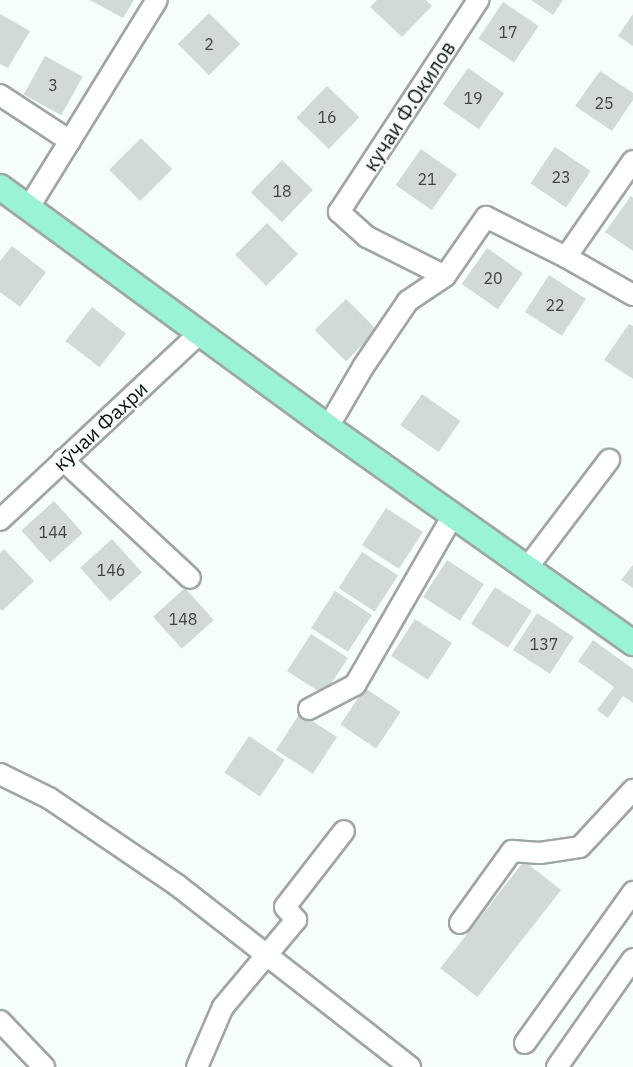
<!DOCTYPE html>
<html>
<head>
<meta charset="utf-8">
<style>
  body { margin:0 }
  #map { position:relative; width:633px; height:1067px; overflow:hidden; background:#f6fefa; font-family:"IBM Plex Sans",sans-serif }
  div>[style] { position:absolute }
  [style*='--x'] { left:calc(var(--x)*1px); top:calc(var(--y)*1px); width:calc(var(--w)*1px); rotate:calc(var(--a)*1deg) }
  .building>* { inset:0; background:#d2dad7; transform-origin:0 0 }
  .roads { filter:drop-shadow(2px 0 #9fa7a3) drop-shadow(-2px 0 #9fa7a3) drop-shadow(0 2px #9fa7a3) drop-shadow(0 -2px #9fa7a3) }
  .minor>* { height:20px; margin:-10px; padding:0 10px; transform-origin:10px; border-radius:10px; background:#fff }
  .major>* { height:24px; margin:-12px; padding:0 12px; transform-origin:12px; border-radius:12px; background:#9af3d7 }
  span { translate:-50% -50%; white-space:nowrap; text-align:center; line-height:1.15; -webkit-text-stroke:4.5px #f6fefa; paint-order:stroke }
  .number-label { font-size:16px; color:#3f4342 }
  .number-label span { -webkit-text-stroke-width:0 }
  .street-label { font-size:20px; color:#0e1110 }
</style>
</head>
<body>
<div id="map">
  <div class="building">
    <div style="clip-path:polygon(90px 0,134px 0,123px 18px)"></div>
    <div style="clip-path:polygon(377px 0,426px 0,432px 6px,402px 37px,370px 7px)"></div>
    <div style="clip-path:polygon(531px 0,563px 0,553px 15px)"></div>
    <div style="left:503px;top:2px;width:43px;height:44px;rotate:34deg"></div>
    <div style="left:209px;top:13px;width:44px;height:44px;rotate:45deg"></div>
    <div style="clip-path:polygon(0 14px,30px 31px,8px 68px,0 64px)"></div>
    <div style="clip-path:polygon(633px 14px,633px 46px,618px 36px)"></div>
    <div style="left:45px;top:56px;width:43px;height:44px;rotate:29deg"></div>
    <div style="left:468px;top:68px;width:44px;height:44px;rotate:35deg"></div>
    <div style="clip-path:polygon(600px 71px,633px 93px,633px 100px,612px 131px,575px 106px)"></div>
    <div style="left:327px;top:86px;width:45px;height:44px;rotate:44deg"></div>
    <div style="left:141px;top:138px;width:44px;height:45px;rotate:45deg"></div>
    <div style="left:555px;top:147px;width:43px;height:44px;rotate:34deg"></div>
    <div style="left:421px;top:149px;width:44px;height:44px;rotate:35deg"></div>
    <div style="left:282px;top:160px;width:43px;height:45px;rotate:44deg"></div>
    <div style="clip-path:polygon(631px 196px,633px 198px,633px 251px,605px 232px)"></div>
    <div style="left:267px;top:223px;width:44px;height:45px;rotate:45deg"></div>
    <div style="clip-path:polygon(12px 246px,46px 272px,20px 307px,0 292px,0 261px)"></div>
    <div style="left:487px;top:248px;width:44px;height:44px;rotate:35deg"></div>
    <div style="left:549px;top:275px;width:44px;height:44px;rotate:33deg"></div>
    <div style="left:346px;top:299px;width:44px;height:44px;rotate:45deg"></div>
    <div style="left:92px;top:307px;width:43px;height:43px;rotate:38deg"></div>
    <div style="clip-path:polygon(629px 324px,633px 326px,633px 379px,604px 360px)"></div>
    <div style="left:422px;top:394px;width:47px;height:38px;rotate:35deg"></div>
    <div style="left:54px;top:501px;width:43px;height:44px;rotate:48deg"></div>
    <div style="left:386px;top:508px;width:44px;height:44px;rotate:33deg"></div>
    <div style="left:112px;top:539px;width:45px;height:43px;rotate:48deg"></div>
    <div style="clip-path:polygon(4px 549px,34px 581px,2px 611px,0 609px,0 553px)"></div>
    <div style="left:362px;top:552px;width:43px;height:43px;rotate:33deg"></div>
    <div style="left:447px;top:560px;width:44px;height:44px;rotate:33deg"></div>
    <div style="clip-path:polygon(633px 565px,633px 588px,621px 580px)"></div>
    <div style="left:495px;top:587px;width:44px;height:44px;rotate:33deg"></div>
    <div style="left:185px;top:588px;width:43px;height:43px;rotate:48deg"></div>
    <div style="left:335px;top:591px;width:44px;height:44px;rotate:33deg"></div>
    <div style="left:537px;top:613px;width:44px;height:44px;rotate:33deg"></div>
    <div style="left:415px;top:619px;width:44px;height:44px;rotate:33deg"></div>
    <div style="left:311px;top:634px;width:44px;height:44px;rotate:33deg"></div>
    <div style="clip-path:polygon(593px 640px,633px 669px,633px 703px,623px 696px,608px 718px,597px 710px,614px 687px,578px 661px)"></div>
    <div style="left:365px;top:688px;width:43px;height:44px;rotate:34deg"></div>
    <div style="left:300px;top:713px;width:44px;height:44px;rotate:33deg"></div>
    <div style="left:249px;top:736px;width:43px;height:44px;rotate:34deg"></div>
    <div style="left:524px;top:861px;width:47px;height:136px;rotate:38deg"></div>
  </div>
  <div class="roads">
    <div class="minor">
      <div style="--x:0;--y:95;--w:84;--a:33.3"></div>
      <div style="--x:29;--y:207;--w:243;--a:-58.3"></div>
      <div style="--x:566;--y:257;--w:117;--a:-55.1"></div>
      <div style="--x:445;--y:276;--w:87;--a:-153.4"></div>
      <div style="--x:367;--y:237;--w:38;--a:-138"></div>
      <div style="--x:339;--y:212;--w:254;--a:-56.7"></div>
      <div style="--x:328;--y:427;--w:69;--a:-59.7"></div>
      <div style="--x:363;--y:367;--w:80;--a:-55.7"></div>
      <div style="--x:408;--y:301;--w:45;--a:-34"></div>
      <div style="--x:445;--y:276;--w:72;--a:-55.2"></div>
      <div style="--x:486;--y:217;--w:89;--a:26.6"></div>
      <div style="--x:566;--y:257;--w:77;--a:29.6"></div>
      <div style="--x:63;--y:460;--w:173;--a:42.9"></div>
      <div style="--x:0;--y:520;--w:272;--a:-43.1"></div>
      <div style="--x:527;--y:568;--w:136;--a:-52.8"></div>
      <div style="--x:309;--y:709;--w:52;--a:-27.6"></div>
      <div style="--x:355;--y:685;--w:196;--a:-60"></div>
      <div style="--x:0;--y:774;--w:55;--a:26.1"></div>
      <div style="--x:49;--y:798;--w:155;--a:34.2"></div>
      <div style="--x:177;--y:885;--w:296;--a:38"></div>
      <div style="--x:460;--y:923;--w:89;--a:-54.2"></div>
      <div style="--x:512;--y:851;--w:28;--a:4"></div>
      <div style="--x:540;--y:853;--w:40;--a:-8.5"></div>
      <div style="--x:580;--y:847;--w:78;--a:-47.1"></div>
      <div style="--x:0;--y:1021;--w:64;--a:46.3"></div>
      <div style="--x:525;--y:1043;--w:186;--a:-54.4"></div>
      <div style="--x:197;--y:1067;--w:65;--a:-66.6"></div>
      <div style="--x:223;--y:1007;--w:114;--a:-50"></div>
      <div style="--x:296;--y:920;--w:17;--a:-130"></div>
      <div style="--x:285;--y:907;--w:96;--a:-52.2"></div>
      <div style="--x:557;--y:1067;--w:132;--a:-54.9"></div>
    </div>
    <div class="major">
      <div style="--x:0;--y:187;--w:406;--a:36.2"></div>
      <div style="--x:328;--y:427;--w:374;--a:35.3"></div>
    </div>
  </div>
  <div class="number-label">
    <span style="left:508px;top:32px">17</span>
    <span style="left:209px;top:44px">2</span>
    <span style="left:53px;top:85px">3</span>
    <span style="left:473px;top:98px">19</span>
    <span style="left:604px;top:103px">25</span>
    <span style="left:327px;top:117px">16</span>
    <span style="left:561px;top:177px">23</span>
    <span style="left:427px;top:179px">21</span>
    <span style="left:282px;top:191px">18</span>
    <span style="left:493px;top:278px">20</span>
    <span style="left:555px;top:305px">22</span>
    <span style="left:53px;top:532px">144</span>
    <span style="left:111px;top:570px">146</span>
    <span style="left:183px;top:619px">148</span>
    <span style="left:544px;top:644px">137</span>
  </div>
  <div class="street-label">
    <span style="left:409px;top:106px;rotate:-57deg">кучаи Ф.Окилов</span>
    <span style="left:100px;top:426px;rotate:-43deg">кӯчаи Фахри</span>
  </div>
</div>
</body>
</html>
